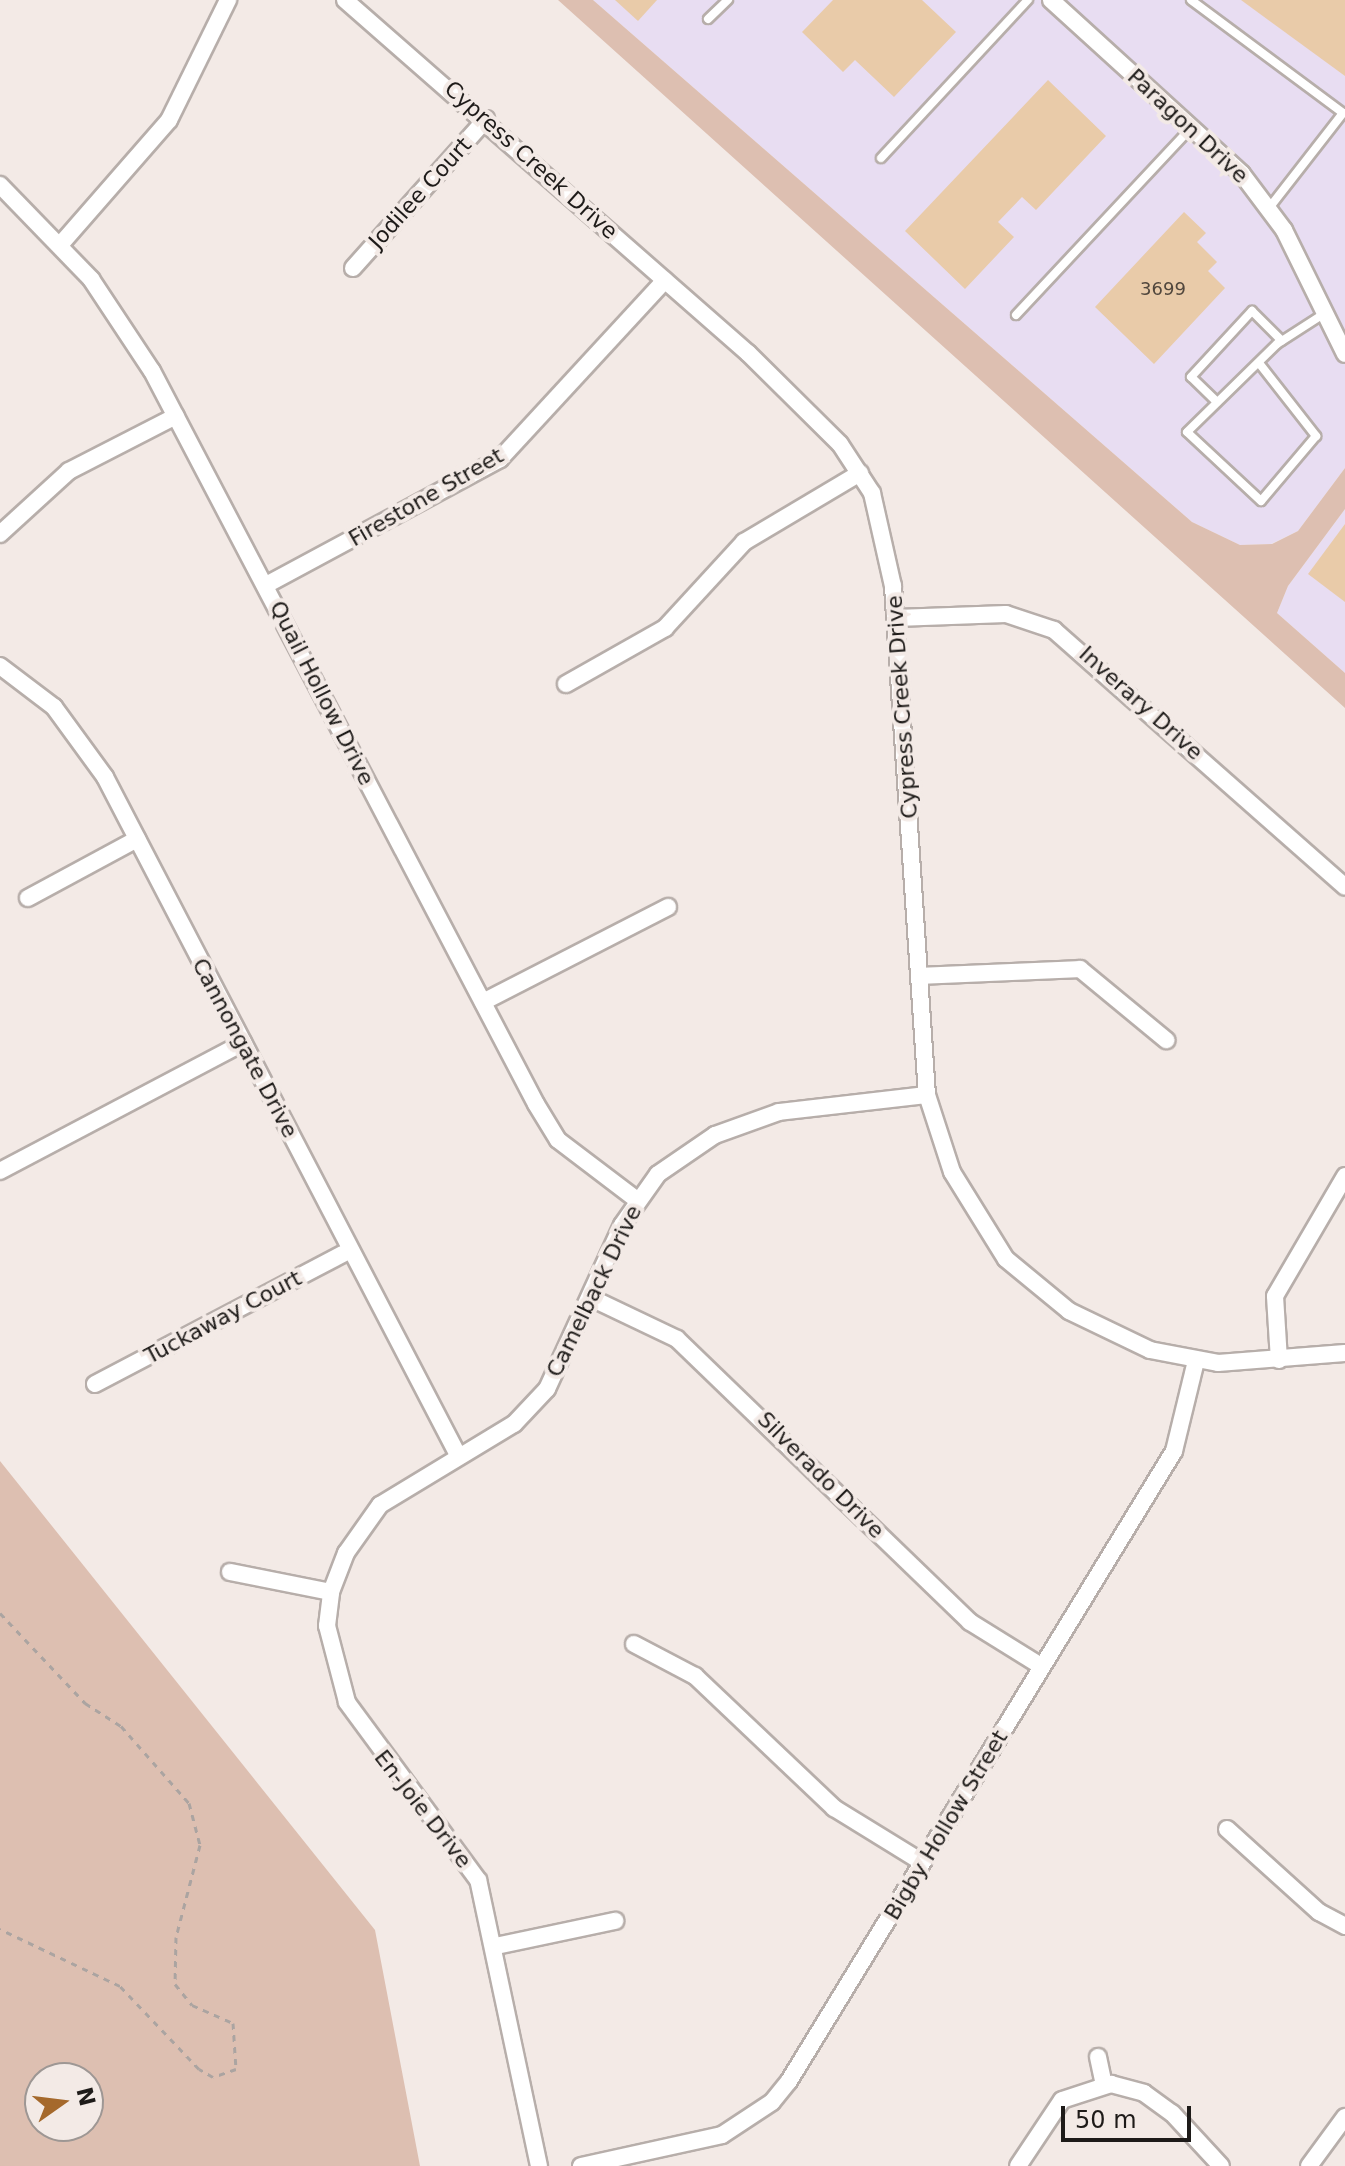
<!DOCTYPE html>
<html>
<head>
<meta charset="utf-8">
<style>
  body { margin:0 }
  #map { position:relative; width:1345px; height:2166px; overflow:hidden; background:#f3eae6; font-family:"DejaVu Sans",sans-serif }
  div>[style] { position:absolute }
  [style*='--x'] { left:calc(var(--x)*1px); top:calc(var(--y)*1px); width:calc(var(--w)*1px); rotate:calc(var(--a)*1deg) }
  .commercial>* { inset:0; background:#e8ddf2 }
  .green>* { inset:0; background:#ddbfb1 }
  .building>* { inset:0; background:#e9cba9 }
  .path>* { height:3px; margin-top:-1.5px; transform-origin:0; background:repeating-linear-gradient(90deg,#aba4a1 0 6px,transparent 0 12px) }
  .roads { filter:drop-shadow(2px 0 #b7aeaa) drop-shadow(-2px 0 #b7aeaa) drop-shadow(0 2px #b7aeaa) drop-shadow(0 -2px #b7aeaa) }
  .service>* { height:8px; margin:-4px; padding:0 4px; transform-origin:4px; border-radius:4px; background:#fff }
  .minor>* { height:16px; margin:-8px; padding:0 8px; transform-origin:8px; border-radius:8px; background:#fff }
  span { translate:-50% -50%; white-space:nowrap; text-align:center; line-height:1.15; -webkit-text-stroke:8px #f3eae6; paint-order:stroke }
  .number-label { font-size:18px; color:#51473d }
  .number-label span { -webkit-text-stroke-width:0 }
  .street-label { font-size:22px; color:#1e1b19 }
  .north { position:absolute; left:24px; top:2062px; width:80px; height:80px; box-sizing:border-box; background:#f3eae6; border:2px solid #9e9794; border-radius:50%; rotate:76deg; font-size:22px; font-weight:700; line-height:32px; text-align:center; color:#1e1b19 }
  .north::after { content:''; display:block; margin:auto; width:28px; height:36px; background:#a5692c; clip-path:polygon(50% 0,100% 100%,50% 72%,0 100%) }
  .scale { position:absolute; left:1061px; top:2106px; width:130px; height:36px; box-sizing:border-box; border:4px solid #1e1b19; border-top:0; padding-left:10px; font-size:24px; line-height:28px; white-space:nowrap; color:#1e1b19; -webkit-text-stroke:6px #f3eae6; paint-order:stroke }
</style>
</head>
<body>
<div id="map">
  <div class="commercial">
    <div style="clip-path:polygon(593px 0,1345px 0,1345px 468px,1298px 531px,1271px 544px,1240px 545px,1192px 522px)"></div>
    <div style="clip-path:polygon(1345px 509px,1345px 673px,1277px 613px,1288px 586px)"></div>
  </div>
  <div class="green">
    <div style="clip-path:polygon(558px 0,593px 0,1192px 522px,1240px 545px,1272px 544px,1298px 531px,1345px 468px,1345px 509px,1288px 586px,1277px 613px,1345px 673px,1345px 708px)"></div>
    <div style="clip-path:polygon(evenodd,0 1461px,375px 1930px,420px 2166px,0 2166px,0 1461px,40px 2078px,88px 2078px,88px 2126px,40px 2126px,40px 2078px)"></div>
  </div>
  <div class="building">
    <div style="clip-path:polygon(615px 0,657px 0,638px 21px)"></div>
    <div style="clip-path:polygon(833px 0,922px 0,956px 32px,894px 97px,855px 60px,843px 72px,802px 32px)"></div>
    <div style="clip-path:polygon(1241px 0,1345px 0,1345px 76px)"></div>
    <div style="clip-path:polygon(1048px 80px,1106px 136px,1036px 210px,1022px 197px,998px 222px,1014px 237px,965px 289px,905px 231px)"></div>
    <div style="clip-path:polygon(1184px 212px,1206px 233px,1197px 242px,1217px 262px,1208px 271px,1225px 288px,1154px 364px,1095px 307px)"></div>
    <div style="clip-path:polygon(1345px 524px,1345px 602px,1308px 574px)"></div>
  </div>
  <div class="path">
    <div style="--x:0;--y:1613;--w:124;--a:46.6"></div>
    <div style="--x:85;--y:1703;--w:43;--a:32.6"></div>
    <div style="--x:121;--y:1726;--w:103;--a:48.6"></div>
    <div style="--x:189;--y:1803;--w:43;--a:75.3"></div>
    <div style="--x:200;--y:1845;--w:95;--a:104.6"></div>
    <div style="--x:176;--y:1937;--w:47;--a:91.2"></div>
    <div style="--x:175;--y:1984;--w:27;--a:51"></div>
    <div style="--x:192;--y:2005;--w:45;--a:23.7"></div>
    <div style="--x:233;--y:2023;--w:46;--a:86.3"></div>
    <div style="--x:236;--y:2069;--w:24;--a:161"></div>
    <div style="--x:213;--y:2077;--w:16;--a:-150"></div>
    <div style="--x:199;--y:2069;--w:115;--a:-133.6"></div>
    <div style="--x:120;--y:1986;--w:133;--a:-154.6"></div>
  </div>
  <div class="roads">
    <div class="service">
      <div style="--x:1191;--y:0;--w:189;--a:36.6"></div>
      <div style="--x:1343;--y:113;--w:120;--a:127.9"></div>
      <div style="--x:708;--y:19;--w:28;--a:-44"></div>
      <div style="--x:881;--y:158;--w:216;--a:-47.1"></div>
      <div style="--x:1016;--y:315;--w:256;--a:-46.9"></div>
      <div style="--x:1259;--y:363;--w:93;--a:52"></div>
      <div style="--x:1316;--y:436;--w:85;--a:130.2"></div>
      <div style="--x:1261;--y:501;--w:101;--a:-137"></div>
      <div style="--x:1187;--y:432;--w:126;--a:-44.4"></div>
      <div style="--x:1277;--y:344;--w:54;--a:-32.8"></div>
      <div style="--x:1217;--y:402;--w:36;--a:-136"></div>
      <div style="--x:1191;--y:377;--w:90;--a:-47.3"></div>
      <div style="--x:1252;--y:311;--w:42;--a:45"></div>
    </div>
    <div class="minor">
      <div style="--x:345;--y:0;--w:536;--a:41.22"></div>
      <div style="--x:748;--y:353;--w:129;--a:44.7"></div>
      <div style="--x:840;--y:444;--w:59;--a:56.9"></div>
      <div style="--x:872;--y:493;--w:95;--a:77.3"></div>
      <div style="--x:893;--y:586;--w:510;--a:86.18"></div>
      <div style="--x:927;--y:1095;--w:81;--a:72"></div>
      <div style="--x:952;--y:1172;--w:102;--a:58.2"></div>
      <div style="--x:1006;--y:1259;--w:82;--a:39.5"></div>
      <div style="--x:1069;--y:1311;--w:90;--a:25.7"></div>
      <div style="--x:1150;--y:1350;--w:69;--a:10.8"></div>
      <div style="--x:1218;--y:1363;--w:127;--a:-4.5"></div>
      <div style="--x:1051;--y:0;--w:258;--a:42.3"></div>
      <div style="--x:1242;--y:174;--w:70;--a:53.1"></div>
      <div style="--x:1284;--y:230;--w:138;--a:63.8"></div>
      <div style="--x:0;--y:185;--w:131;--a:45.9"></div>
      <div style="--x:91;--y:279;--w:110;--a:56.5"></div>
      <div style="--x:152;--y:371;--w:827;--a:62.35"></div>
      <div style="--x:536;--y:1104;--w:42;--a:58.6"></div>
      <div style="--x:558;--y:1140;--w:99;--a:37.2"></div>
      <div style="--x:60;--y:245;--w:166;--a:-48.9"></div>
      <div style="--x:169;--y:120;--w:134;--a:-63.8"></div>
      <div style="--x:353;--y:268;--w:200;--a:-48.2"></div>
      <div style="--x:0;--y:534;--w:93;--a:-42.4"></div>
      <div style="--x:69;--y:471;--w:120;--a:-27.2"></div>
      <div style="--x:266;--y:585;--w:266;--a:-28.3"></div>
      <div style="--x:500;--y:459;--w:243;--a:-47.3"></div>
      <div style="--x:896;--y:618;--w:110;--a:-2.1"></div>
      <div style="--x:1006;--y:614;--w:51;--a:18.4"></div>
      <div style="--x:1054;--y:630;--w:388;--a:41.4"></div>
      <div style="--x:0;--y:666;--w:68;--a:37.2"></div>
      <div style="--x:54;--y:707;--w:87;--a:53.9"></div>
      <div style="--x:105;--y:777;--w:764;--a:62.5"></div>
      <div style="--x:566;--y:684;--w:114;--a:-29.5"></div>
      <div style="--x:665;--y:628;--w:117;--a:-47.4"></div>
      <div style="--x:744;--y:542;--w:135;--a:-30.7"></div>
      <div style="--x:28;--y:898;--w:124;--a:-28.4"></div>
      <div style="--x:920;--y:976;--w:160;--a:-2.5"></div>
      <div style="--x:1080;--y:969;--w:112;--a:39.5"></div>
      <div style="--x:483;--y:1002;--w:208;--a:-27.2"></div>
      <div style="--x:0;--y:1171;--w:275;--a:-27.8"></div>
      <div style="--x:591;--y:1298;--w:95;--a:25.5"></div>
      <div style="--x:677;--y:1339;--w:407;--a:44"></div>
      <div style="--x:970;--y:1622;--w:84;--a:31.8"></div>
      <div style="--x:1279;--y:1360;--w:64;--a:-93.6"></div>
      <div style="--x:1275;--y:1296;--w:139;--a:-59.7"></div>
      <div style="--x:95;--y:1384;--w:288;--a:-27.7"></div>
      <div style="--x:230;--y:1572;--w:103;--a:11.2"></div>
      <div style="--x:634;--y:1644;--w:69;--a:27.7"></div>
      <div style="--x:695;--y:1676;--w:192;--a:43.5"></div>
      <div style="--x:834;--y:1808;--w:101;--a:31.6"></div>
      <div style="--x:1227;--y:1829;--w:124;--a:42.1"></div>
      <div style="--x:1319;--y:1912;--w:30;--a:28"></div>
      <div style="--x:496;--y:1946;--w:122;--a:-11.9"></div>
      <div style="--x:1098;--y:2057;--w:29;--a:78"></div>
      <div style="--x:539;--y:2166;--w:292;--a:-102"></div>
      <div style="--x:478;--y:1880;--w:221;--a:-126.4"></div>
      <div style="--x:347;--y:1702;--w:79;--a:-104.7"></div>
      <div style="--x:327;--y:1626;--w:34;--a:-83"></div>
      <div style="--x:331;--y:1592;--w:42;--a:-69"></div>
      <div style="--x:346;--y:1553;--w:59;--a:-54.7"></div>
      <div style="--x:380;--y:1505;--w:157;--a:-31.2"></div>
      <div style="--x:514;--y:1424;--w:48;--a:-46.7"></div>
      <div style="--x:547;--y:1389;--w:180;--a:-65.4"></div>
      <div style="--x:622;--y:1225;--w:62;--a:-54.8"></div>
      <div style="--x:658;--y:1174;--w:69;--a:-34.4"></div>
      <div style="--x:715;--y:1135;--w:68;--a:-19.8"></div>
      <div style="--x:779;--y:1112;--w:149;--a:-6.6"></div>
      <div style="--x:581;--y:2166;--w:144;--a:-12.4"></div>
      <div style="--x:722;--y:2135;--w:60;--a:-33.4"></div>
      <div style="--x:772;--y:2102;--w:27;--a:-51"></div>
      <div style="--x:789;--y:2081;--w:738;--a:-58.57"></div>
      <div style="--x:1174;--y:1451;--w:93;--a:-76.3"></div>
      <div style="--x:1018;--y:2166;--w:79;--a:-56.3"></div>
      <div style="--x:1062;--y:2100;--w:52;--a:-18.1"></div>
      <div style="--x:1111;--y:2084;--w:34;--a:15"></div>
      <div style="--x:1144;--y:2093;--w:34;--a:36"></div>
      <div style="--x:1172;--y:2113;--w:72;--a:47.2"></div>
      <div style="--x:1309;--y:2166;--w:61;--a:-53.7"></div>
    </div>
  </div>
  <div class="number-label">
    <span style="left:1163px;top:289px">3699</span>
  </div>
  <div class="street-label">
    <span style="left:1188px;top:126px;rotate:43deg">Paragon Drive</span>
    <span style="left:531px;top:160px;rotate:42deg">Cypress Creek Drive</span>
    <span style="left:420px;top:193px;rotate:-48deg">Jodilee Court</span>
    <span style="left:426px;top:497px;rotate:-30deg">Firestone Street</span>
    <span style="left:322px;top:693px;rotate:63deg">Quail Hollow Drive</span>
    <span style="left:1141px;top:703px;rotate:42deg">Inverary Drive</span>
    <span style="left:902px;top:707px;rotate:-94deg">Cypress Creek Drive</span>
    <span style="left:245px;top:1048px;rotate:62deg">Cannongate Drive</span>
    <span style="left:594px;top:1291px;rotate:-64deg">Camelback Drive</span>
    <span style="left:223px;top:1317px;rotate:-28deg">Tuckaway Court</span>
    <span style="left:821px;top:1475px;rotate:45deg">Silverado Drive</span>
    <span style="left:423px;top:1809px;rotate:52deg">En-Joie Drive</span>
    <span style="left:946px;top:1825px;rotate:-59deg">Bigby Hollow Street</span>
  </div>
  <div class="north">N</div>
  <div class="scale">50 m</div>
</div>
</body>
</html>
